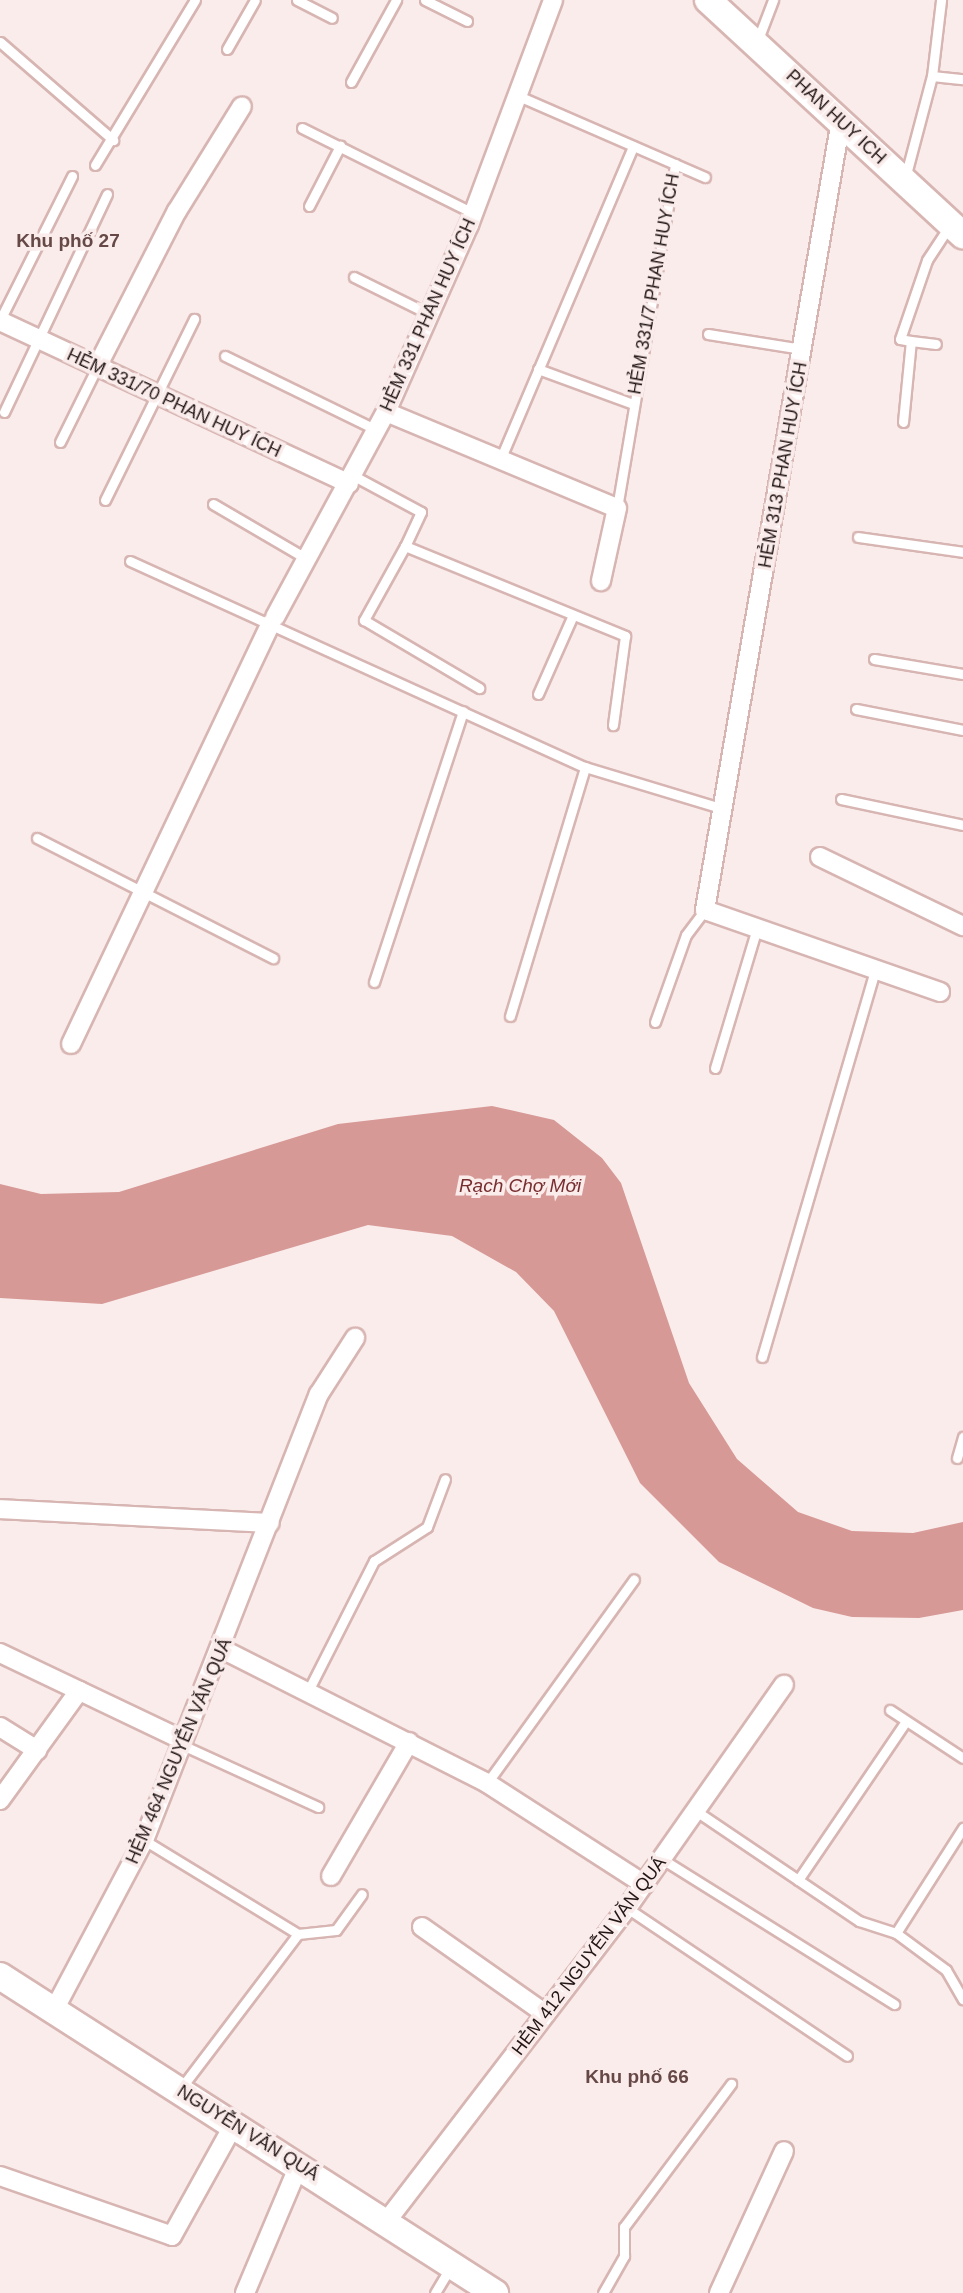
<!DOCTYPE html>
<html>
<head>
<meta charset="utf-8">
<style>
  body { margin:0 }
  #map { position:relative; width:963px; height:2293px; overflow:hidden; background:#faeceb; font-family:Helvetica,sans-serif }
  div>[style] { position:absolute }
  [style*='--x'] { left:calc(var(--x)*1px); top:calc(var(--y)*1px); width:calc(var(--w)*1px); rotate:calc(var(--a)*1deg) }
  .water>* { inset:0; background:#d69996 }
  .roads { filter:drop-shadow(2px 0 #d7b5b2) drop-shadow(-2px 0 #d7b5b2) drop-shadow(0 2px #d7b5b2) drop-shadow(0 -2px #d7b5b2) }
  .lane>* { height:9px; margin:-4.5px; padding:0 4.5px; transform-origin:4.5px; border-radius:4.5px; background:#fff }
  .street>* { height:18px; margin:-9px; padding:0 9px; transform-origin:9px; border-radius:9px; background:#fff }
  .secondary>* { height:26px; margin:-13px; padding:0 13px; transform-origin:13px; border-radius:13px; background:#fff }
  span { translate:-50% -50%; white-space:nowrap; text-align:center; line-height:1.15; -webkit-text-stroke:7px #faeceb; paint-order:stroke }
  .street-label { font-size:18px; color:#221615 }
  .neighbourhood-label { font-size:19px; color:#664947; font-weight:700 }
  .water-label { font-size:19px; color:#782e2f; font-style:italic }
</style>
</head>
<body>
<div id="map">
  <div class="water">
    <div style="clip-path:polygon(492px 1106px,554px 1120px,602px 1158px,621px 1183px,689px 1383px,737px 1459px,798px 1512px,852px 1531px,913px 1533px,963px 1522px,963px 1610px,919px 1618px,852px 1617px,813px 1608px,719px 1562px,640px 1483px,554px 1311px,516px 1272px,452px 1236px,368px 1225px,102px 1304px,0 1298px,0 1184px,41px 1194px,119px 1192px,338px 1124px)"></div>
  </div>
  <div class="roads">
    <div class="lane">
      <div style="--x:297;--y:0;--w:39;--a:27"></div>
      <div style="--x:425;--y:0;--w:47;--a:26.6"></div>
      <div style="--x:0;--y:42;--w:150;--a:40.9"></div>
      <div style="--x:757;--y:42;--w:45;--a:-69.1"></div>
      <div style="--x:227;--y:49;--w:56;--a:-60.3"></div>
      <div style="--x:932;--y:76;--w:31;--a:6"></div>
      <div style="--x:351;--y:82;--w:94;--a:-61.2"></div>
      <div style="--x:516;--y:95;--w:206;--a:23.5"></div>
      <div style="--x:302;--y:128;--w:191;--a:26.4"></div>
      <div style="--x:95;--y:165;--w:193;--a:-58.8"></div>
      <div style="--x:905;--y:178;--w:106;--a:-75.2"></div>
      <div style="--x:932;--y:76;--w:77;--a:-83.2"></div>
      <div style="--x:309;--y:206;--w:68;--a:-62.7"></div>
      <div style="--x:354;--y:277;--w:84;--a:26.3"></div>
      <div style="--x:0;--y:320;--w:161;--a:-63.4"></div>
      <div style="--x:708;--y:334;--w:95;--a:9.1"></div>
      <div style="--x:911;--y:341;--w:25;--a:7"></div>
      <div style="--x:225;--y:356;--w:169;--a:26"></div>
      <div style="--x:538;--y:369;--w:101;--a:20.2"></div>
      <div style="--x:4;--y:412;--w:241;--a:-64.7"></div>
      <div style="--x:903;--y:422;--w:81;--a:-84.4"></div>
      <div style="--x:911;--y:341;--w:11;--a:-170"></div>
      <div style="--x:900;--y:339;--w:83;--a:-71.1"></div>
      <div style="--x:927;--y:260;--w:42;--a:-56.7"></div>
      <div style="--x:60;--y:442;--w:84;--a:-63.7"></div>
      <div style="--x:500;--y:460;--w:341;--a:-67"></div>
      <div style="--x:354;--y:476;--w:76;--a:28.2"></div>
      <div style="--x:421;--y:512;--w:38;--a:115"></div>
      <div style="--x:405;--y:546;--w:238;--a:22.2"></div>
      <div style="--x:625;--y:636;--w:90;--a:97.7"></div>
      <div style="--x:105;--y:500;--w:202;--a:-63.8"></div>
      <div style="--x:213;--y:504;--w:109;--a:30.3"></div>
      <div style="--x:617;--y:508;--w:349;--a:-80.4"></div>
      <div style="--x:858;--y:537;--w:106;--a:8.1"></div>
      <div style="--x:405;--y:546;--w:85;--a:119"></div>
      <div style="--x:364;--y:620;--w:134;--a:30.6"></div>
      <div style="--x:130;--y:561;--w:499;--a:24.4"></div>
      <div style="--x:585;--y:767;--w:145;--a:16.8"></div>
      <div style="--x:874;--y:659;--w:90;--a:9.6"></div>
      <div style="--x:538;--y:694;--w:86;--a:-66.1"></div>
      <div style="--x:856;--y:709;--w:109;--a:11.1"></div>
      <div style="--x:841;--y:799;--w:125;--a:12"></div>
      <div style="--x:37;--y:838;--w:265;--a:27"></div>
      <div style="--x:374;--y:982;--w:285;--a:-71.8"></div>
      <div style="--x:510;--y:1016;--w:260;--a:-73.2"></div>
      <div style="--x:655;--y:1022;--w:92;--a:-70.4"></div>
      <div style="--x:686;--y:935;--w:31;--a:-53"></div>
      <div style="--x:715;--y:1068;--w:143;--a:-73.3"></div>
      <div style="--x:762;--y:1357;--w:402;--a:-73.7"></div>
      <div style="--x:957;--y:1458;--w:22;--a:-74"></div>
      <div style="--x:308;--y:1691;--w:146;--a:-63.1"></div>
      <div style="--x:374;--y:1561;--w:63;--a:-32.7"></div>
      <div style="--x:427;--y:1527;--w:51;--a:-69.4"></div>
      <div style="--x:890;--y:1710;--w:87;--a:33.3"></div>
      <div style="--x:180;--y:1744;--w:152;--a:24.5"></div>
      <div style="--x:487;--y:1783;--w:251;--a:-54.2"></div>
      <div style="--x:696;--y:1811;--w:197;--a:34"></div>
      <div style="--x:859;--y:1921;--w:39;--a:18"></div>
      <div style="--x:896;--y:1933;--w:62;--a:36.5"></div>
      <div style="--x:946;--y:1970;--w:34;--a:60"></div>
      <div style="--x:144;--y:1840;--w:180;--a:31.4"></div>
      <div style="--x:662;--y:1859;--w:274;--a:32"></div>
      <div style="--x:798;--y:1880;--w:192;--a:-55.8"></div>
      <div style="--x:627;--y:1908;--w:265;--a:33.9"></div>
      <div style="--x:896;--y:1933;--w:125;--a:-57.5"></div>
      <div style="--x:181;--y:2088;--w:193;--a:-52.8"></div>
      <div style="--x:298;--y:1934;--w:38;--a:-6"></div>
      <div style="--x:336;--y:1930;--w:44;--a:-54.2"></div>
      <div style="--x:435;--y:2293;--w:31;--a:-59"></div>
      <div style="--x:603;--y:2293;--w:43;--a:-60.4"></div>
      <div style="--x:624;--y:2256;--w:29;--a:-90"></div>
      <div style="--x:624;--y:2227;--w:179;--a:-53.2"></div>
    </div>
    <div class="street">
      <div style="--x:841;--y:120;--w:802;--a:99.77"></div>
      <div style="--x:705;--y:910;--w:249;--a:19.2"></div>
      <div style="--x:0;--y:321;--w:385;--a:25"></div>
      <div style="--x:97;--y:367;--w:175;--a:-62.9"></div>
      <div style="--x:177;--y:211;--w:123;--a:-58.2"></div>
      <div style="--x:386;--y:412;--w:250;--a:22.6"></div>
      <div style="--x:617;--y:508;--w:75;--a:102.4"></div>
      <div style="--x:275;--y:617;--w:233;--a:-61.6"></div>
      <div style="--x:386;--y:412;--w:205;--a:-66.1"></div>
      <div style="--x:469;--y:225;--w:240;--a:-69.5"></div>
      <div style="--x:820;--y:857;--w:159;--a:25.8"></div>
      <div style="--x:71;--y:1044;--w:465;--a:-64.6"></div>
      <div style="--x:0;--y:1509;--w:270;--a:3"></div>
      <div style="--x:222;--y:1649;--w:297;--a:26.8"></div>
      <div style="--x:487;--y:1783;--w:187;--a:32.8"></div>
      <div style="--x:0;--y:1653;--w:202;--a:25.5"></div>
      <div style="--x:0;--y:1727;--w:44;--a:31.9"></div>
      <div style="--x:0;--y:1800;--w:135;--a:-54.1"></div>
      <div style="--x:331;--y:1876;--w:155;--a:-59.8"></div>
      <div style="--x:422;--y:1927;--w:151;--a:35.1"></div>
      <div style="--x:54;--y:2010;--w:192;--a:-62.1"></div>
      <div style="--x:144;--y:1840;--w:479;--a:-68.6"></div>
      <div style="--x:319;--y:1394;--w:67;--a:-57.3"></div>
      <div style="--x:0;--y:2176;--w:182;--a:19.2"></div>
      <div style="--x:172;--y:2236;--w:128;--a:-61"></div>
      <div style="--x:386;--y:2222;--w:396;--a:-52.5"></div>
      <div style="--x:627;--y:1908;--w:273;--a:-54.9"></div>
      <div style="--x:245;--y:2293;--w:139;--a:-67.1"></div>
      <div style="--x:719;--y:2293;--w:156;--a:-65.4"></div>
    </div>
    <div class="secondary">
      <div style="--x:708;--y:0;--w:347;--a:42.7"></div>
      <div style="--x:0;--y:1976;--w:588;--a:32.64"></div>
    </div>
  </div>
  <div class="street-label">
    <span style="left:836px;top:117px;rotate:43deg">PHAN HUY ICH</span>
    <span style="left:654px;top:284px;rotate:-80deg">HẺM 331/7 PHAN HUY ÍCH</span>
    <span style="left:428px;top:315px;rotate:-66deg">HẺM 331 PHAN HUY ÍCH</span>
    <span style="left:174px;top:403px;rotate:25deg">HẺM 331/70 PHAN HUY ÍCH</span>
    <span style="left:783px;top:465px;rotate:-80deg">HẺM 313 PHAN HUY ÍCH</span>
    <span style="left:179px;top:1751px;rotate:-67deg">HẺM 464 NGUYỄN VĂN QUÁ</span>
    <span style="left:589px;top:1956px;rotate:-53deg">HẺM 412 NGUYỄN VĂN QUÁ</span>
    <span style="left:248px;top:2133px;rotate:32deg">NGUYỄN VĂN QUÁ</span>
  </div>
  <div class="neighbourhood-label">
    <span style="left:68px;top:241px">Khu phố 27</span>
    <span style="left:637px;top:2077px">Khu phố 66</span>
  </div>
  <div class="water-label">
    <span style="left:520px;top:1186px">Rạch Chợ Mới</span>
  </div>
</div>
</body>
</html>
